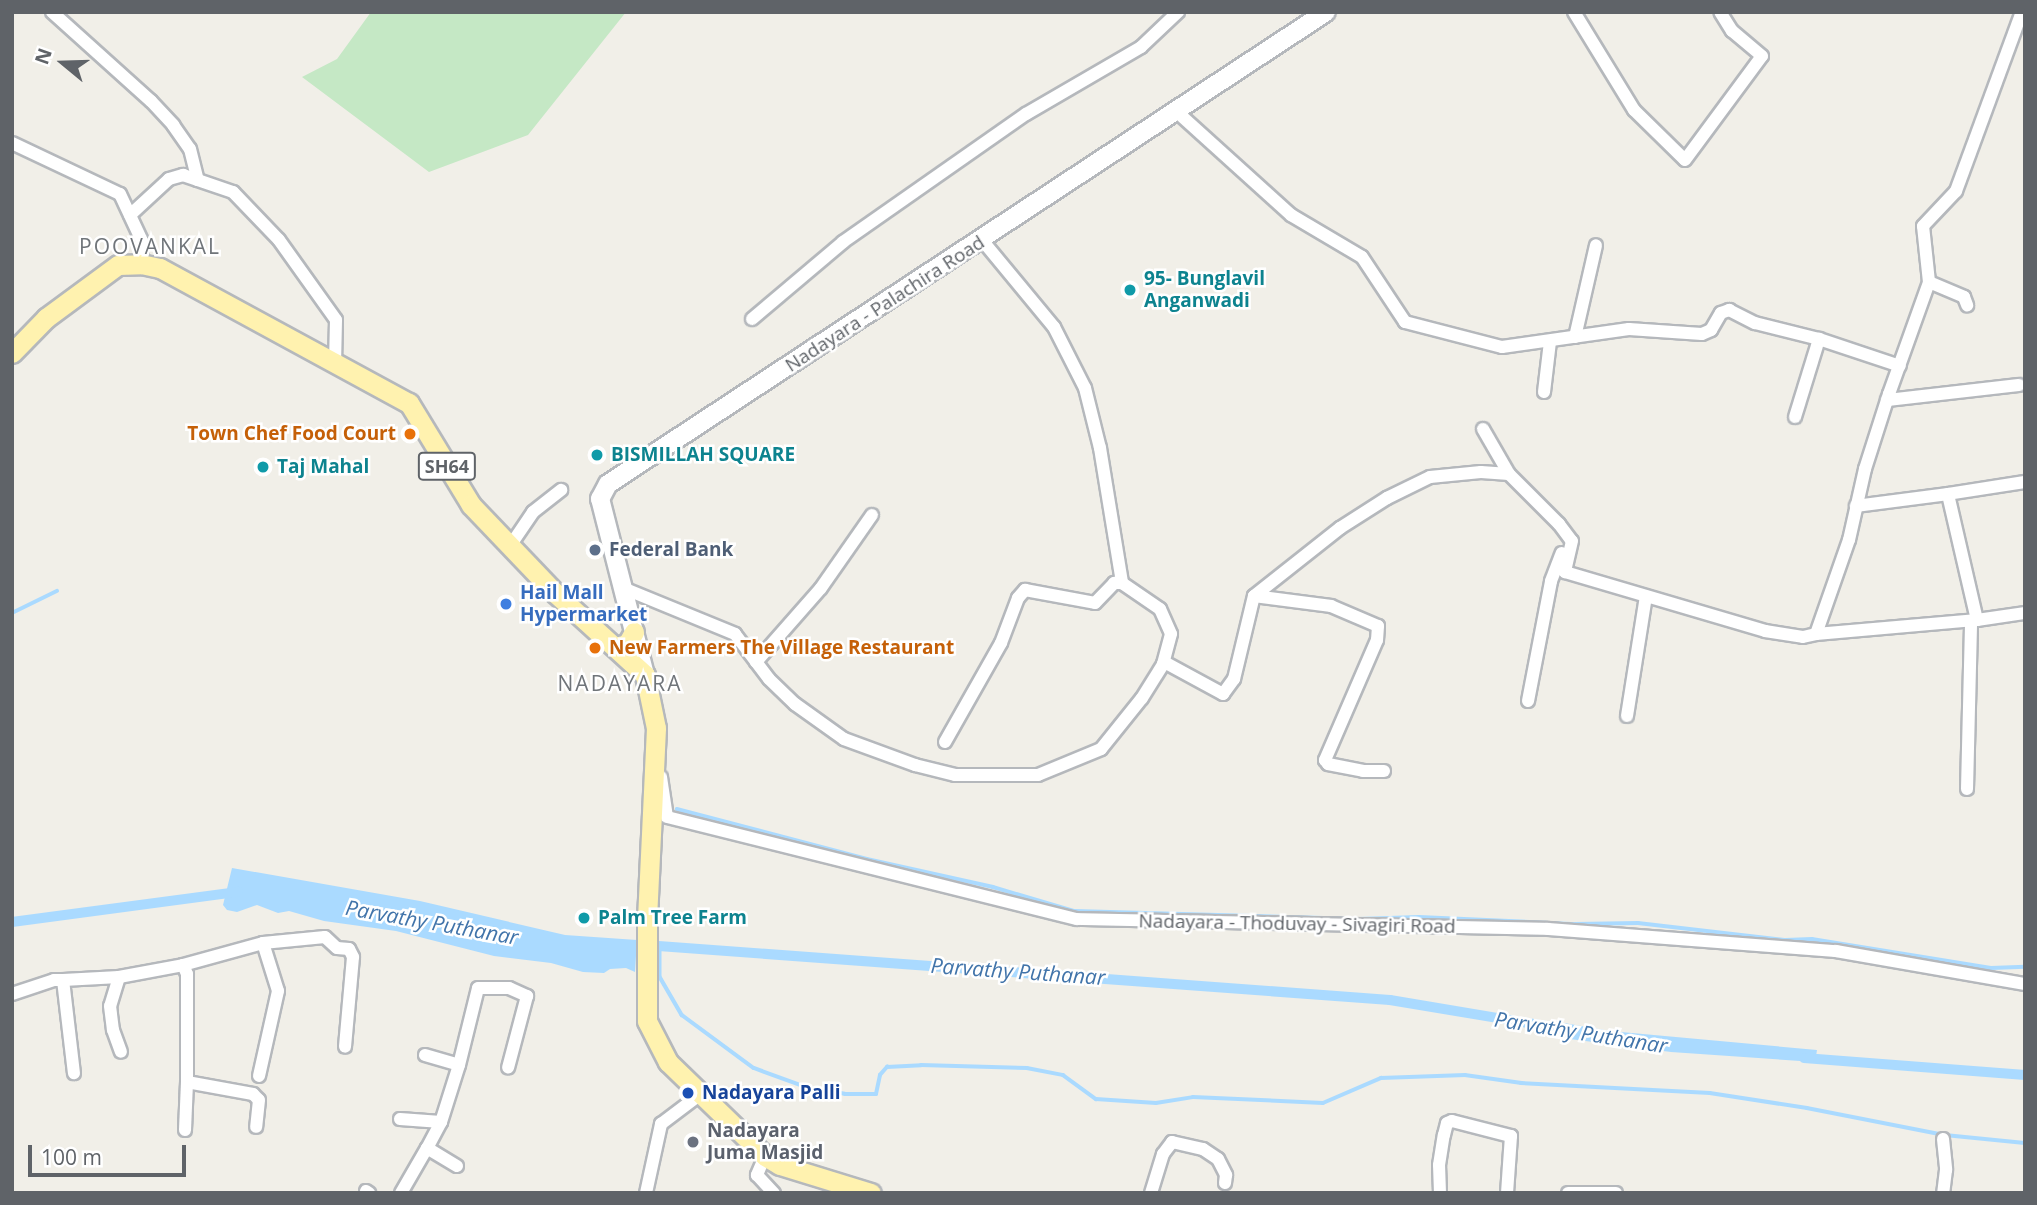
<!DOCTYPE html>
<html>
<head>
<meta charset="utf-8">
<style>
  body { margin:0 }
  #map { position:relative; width:2037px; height:1205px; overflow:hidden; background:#f1efe8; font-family:"Open Sans",sans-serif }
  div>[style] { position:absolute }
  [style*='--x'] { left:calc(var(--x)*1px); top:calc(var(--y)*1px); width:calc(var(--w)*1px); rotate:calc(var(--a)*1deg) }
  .green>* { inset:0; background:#c5e8c5 }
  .water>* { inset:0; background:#aadaff }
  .stream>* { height:3.5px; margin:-1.75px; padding:0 1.75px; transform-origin:1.75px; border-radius:1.75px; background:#aadaff }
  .canal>* { height:10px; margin:-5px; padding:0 5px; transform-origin:5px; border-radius:5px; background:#aadaff }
  .roads { filter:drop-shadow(2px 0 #b5b8bc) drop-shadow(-2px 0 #b5b8bc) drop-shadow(0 2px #b5b8bc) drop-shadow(0 -2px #b5b8bc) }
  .minor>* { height:12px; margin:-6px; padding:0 6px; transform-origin:6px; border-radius:6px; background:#fff }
  .secondary>* { height:18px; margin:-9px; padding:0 9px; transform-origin:9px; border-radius:9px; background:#fff }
  .primary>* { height:19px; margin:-9.5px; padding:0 9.5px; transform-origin:9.5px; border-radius:9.5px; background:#fff2af }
  .dots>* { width:19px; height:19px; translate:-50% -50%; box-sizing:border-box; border:4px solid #fff; border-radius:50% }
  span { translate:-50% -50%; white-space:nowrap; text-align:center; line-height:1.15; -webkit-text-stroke:5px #fff; paint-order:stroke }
  .shield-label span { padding:2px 5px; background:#fff; border:2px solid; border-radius:5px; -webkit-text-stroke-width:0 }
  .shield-label { font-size:18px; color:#5f6368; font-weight:700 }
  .culture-label { font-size:19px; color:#0d838f; font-weight:700 }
  .left { translate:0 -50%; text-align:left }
  .street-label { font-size:19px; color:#5f6368 }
  .food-label { font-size:19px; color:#c56008; font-weight:700 }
  .right { translate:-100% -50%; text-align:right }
  .service-label { font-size:19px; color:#4e5e75; font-weight:700 }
  .shop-label { font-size:19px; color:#366cbe; font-weight:700 }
  .transit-label { font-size:19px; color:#164399; font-weight:700 }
  .worship-label { font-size:19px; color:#5b616d; font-weight:700 }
  .neighbourhood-label { font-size:21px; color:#70757a; letter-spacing:2px }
  .water-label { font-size:21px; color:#4174aa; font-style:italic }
  .frame { position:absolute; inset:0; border:14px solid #5f6368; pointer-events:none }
  .north { position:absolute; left:28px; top:28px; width:70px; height:70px; -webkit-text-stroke:5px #fff; paint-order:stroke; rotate:289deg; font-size:19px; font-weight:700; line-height:28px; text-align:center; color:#5f6368 }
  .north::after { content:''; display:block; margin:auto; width:24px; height:32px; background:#5f6368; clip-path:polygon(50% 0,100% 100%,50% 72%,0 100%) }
  .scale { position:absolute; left:28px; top:1145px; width:158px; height:32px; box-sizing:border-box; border:4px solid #5f6368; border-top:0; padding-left:9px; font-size:21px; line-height:24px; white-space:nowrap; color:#5f6368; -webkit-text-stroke:5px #fff; paint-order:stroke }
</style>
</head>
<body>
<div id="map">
  <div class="green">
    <div style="clip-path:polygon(371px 12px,626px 12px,528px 135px,429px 172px,302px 77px,337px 59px)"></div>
  </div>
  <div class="water">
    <div style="clip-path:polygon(232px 868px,420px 901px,565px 935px,637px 940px,635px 972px,626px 968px,610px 969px,604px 973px,583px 972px,551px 963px,494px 956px,396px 931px,324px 921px,289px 911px,278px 913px,257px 905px,237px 912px,227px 910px,223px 905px)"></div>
    <div style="clip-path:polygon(1564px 1023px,1610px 1031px,1817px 1050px,1815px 1062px,1671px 1052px,1562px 1038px)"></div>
  </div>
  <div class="stream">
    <div style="--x:12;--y:613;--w:50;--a:-26.1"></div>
    <div style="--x:677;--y:809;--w:196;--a:14.7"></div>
    <div style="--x:867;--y:859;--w:129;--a:12.5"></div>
    <div style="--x:993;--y:887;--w:84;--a:16.5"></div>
    <div style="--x:1074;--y:911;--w:285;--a:1.6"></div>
    <div style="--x:1359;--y:919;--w:60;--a:-1.9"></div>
    <div style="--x:1419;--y:917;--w:157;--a:2.6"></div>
    <div style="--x:1576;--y:924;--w:62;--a:-0.9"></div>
    <div style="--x:1638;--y:923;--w:149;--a:6.6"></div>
    <div style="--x:1786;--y:940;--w:26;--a:-2"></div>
    <div style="--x:1812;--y:939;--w:181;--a:9.2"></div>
    <div style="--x:1991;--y:968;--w:34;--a:-2"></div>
    <div style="--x:660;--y:946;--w:31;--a:90"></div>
    <div style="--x:660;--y:977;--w:44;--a:59.9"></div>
    <div style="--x:682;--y:1015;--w:89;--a:36.4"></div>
    <div style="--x:754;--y:1068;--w:59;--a:20"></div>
    <div style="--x:809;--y:1088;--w:36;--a:9"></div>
    <div style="--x:845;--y:1094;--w:31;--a:0"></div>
    <div style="--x:876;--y:1094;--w:19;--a:-78"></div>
    <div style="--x:880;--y:1075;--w:11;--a:-49"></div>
    <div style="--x:887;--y:1067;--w:34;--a:-3"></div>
    <div style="--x:921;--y:1065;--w:106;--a:1.6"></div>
    <div style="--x:1027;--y:1068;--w:37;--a:11"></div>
    <div style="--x:1063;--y:1075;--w:41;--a:36"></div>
    <div style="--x:1096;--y:1099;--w:60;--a:3.8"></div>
    <div style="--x:1156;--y:1103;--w:37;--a:-9"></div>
    <div style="--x:1193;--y:1097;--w:130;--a:2.6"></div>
    <div style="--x:1323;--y:1103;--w:63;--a:-23.3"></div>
    <div style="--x:1381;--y:1078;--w:84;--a:-2"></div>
    <div style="--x:1465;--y:1075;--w:57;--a:8.1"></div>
    <div style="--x:1521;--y:1083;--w:189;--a:3"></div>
    <div style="--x:1710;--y:1093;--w:98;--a:8.8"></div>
    <div style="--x:1807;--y:1108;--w:141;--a:11.1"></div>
    <div style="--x:1945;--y:1135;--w:80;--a:5.7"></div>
  </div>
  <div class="canal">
    <div style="--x:12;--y:922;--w:228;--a:-7.6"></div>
    <div style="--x:645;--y:945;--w:747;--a:4.22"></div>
    <div style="--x:1390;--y:1000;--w:189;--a:9.5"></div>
    <div style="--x:1804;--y:1058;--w:222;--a:4.4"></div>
  </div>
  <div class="roads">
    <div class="minor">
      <div style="--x:52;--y:12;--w:133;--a:42"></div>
      <div style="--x:151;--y:101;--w:33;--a:47"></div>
      <div style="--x:173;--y:125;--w:29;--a:55"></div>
      <div style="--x:190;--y:149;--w:32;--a:76"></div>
      <div style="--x:1574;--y:12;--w:115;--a:58.5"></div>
      <div style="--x:1634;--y:110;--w:71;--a:44.4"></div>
      <div style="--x:1685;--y:160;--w:129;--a:-53.5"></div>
      <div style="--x:1762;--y:56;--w:39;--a:-140"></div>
      <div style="--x:1732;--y:31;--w:22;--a:-122"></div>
      <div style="--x:1176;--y:111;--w:155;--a:42.1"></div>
      <div style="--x:1291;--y:215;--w:82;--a:30.6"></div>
      <div style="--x:1362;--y:257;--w:78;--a:56.5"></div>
      <div style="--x:1405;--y:322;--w:100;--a:14.5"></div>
      <div style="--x:1502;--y:347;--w:128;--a:-8.1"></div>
      <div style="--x:1629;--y:329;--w:73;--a:3.9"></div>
      <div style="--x:1702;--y:334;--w:10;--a:-24"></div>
      <div style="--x:1711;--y:330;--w:20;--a:-60"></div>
      <div style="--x:1721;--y:313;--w:9;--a:-21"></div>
      <div style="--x:1729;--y:310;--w:29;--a:27"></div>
      <div style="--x:1755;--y:323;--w:66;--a:14"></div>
      <div style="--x:1819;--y:339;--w:85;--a:18.4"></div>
      <div style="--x:12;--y:143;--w:119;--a:25.3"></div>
      <div style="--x:120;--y:194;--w:52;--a:64.9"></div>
      <div style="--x:142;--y:241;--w:23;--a:92"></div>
      <div style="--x:130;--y:215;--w:53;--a:-42.7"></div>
      <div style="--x:169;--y:179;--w:15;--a:-16"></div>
      <div style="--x:183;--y:175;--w:53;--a:18.8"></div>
      <div style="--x:233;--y:192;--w:66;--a:46.2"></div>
      <div style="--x:279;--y:240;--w:98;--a:54.5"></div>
      <div style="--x:336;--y:320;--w:43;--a:91.3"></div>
      <div style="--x:982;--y:240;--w:113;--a:50.4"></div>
      <div style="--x:1054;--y:327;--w:68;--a:63.1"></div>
      <div style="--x:1085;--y:388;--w:62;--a:76"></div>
      <div style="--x:1100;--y:448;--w:137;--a:80.7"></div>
      <div style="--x:1929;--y:282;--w:38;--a:23"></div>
      <div style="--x:1964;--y:297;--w:9;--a:69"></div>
      <div style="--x:752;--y:319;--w:119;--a:-40.2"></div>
      <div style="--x:843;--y:242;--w:223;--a:-35"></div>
      <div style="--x:1026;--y:114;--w:133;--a:-30.2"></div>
      <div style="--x:1141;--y:47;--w:51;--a:-43.4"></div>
      <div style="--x:1575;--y:337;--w:94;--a:-77.1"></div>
      <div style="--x:1544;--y:392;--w:50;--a:-83.2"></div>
      <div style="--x:1887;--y:400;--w:133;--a:-6.5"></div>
      <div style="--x:1795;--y:417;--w:82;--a:-72.9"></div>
      <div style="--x:1483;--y:429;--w:52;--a:60"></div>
      <div style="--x:1948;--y:494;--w:78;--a:-8.9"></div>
      <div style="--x:510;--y:546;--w:41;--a:-55.9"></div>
      <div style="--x:533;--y:512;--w:36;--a:-38"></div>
      <div style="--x:623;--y:588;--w:121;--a:22.3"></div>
      <div style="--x:735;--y:634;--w:56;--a:52.9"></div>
      <div style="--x:769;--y:679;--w:36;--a:44"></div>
      <div style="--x:795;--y:704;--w:60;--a:35.5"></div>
      <div style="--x:844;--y:739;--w:76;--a:20.1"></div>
      <div style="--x:915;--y:765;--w:41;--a:14"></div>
      <div style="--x:955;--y:775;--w:83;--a:0"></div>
      <div style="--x:1038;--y:775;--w:68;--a:-22.4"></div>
      <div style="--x:1101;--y:749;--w:65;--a:-51.2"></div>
      <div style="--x:1142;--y:698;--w:40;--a:-58"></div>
      <div style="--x:1254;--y:596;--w:78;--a:7.4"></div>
      <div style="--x:1331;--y:606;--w:51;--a:23.1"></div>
      <div style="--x:1378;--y:626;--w:14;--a:94"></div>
      <div style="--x:1377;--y:640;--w:131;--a:113.4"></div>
      <div style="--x:1325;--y:760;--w:5;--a:53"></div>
      <div style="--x:1328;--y:764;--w:36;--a:11"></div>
      <div style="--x:1363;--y:771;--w:21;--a:0"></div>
      <div style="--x:1977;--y:620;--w:49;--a:-8.3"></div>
      <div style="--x:1816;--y:634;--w:162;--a:-5"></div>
      <div style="--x:1977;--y:620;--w:129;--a:-103"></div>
      <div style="--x:1948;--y:494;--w:93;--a:172.6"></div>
      <div style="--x:756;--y:662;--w:98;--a:-48.7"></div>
      <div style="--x:821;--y:588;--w:89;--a:-55.1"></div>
      <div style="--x:1528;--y:701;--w:122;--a:-79.1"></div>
      <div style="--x:1551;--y:581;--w:30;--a:-69"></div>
      <div style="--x:1627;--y:716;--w:121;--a:-81"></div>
      <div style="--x:945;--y:742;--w:114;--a:-60.5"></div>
      <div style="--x:1001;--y:643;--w:48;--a:-69.3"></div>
      <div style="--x:1018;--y:598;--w:11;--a:-49"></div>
      <div style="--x:1025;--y:590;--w:71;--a:10.5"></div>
      <div style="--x:1095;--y:603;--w:28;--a:-46"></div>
      <div style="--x:1114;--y:583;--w:8;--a:0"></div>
      <div style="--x:1122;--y:583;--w:46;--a:34.4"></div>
      <div style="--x:1160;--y:609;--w:27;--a:66"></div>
      <div style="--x:1171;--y:634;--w:31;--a:105"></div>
      <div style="--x:1163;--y:664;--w:3;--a:-18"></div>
      <div style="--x:1166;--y:663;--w:65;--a:28.5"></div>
      <div style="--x:1223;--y:694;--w:19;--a:-54"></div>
      <div style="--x:1234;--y:679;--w:85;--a:-76.5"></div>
      <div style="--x:1254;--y:596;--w:110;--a:-38.3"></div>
      <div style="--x:1340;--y:528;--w:56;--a:-32.6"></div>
      <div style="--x:1387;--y:498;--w:48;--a:-26"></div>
      <div style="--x:1430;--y:477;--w:51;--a:-5.6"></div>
      <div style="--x:1481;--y:472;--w:28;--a:4"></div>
      <div style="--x:1509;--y:474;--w:71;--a:45"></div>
      <div style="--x:1559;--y:524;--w:21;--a:53"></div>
      <div style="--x:1572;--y:541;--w:32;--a:103"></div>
      <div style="--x:1565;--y:572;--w:209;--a:16.4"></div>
      <div style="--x:1765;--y:631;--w:38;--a:9"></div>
      <div style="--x:1803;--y:637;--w:13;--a:-13"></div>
      <div style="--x:1816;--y:634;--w:100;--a:-70.7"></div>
      <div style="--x:1849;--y:540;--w:73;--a:-77.3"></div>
      <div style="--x:1865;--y:469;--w:79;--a:-72.3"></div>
      <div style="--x:1889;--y:394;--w:119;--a:-70.3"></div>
      <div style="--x:1929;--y:282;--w:56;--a:-96.1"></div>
      <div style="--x:1923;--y:226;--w:48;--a:-46.7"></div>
      <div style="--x:1956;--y:191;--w:191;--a:-69.8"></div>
      <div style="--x:661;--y:777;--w:40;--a:81.5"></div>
      <div style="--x:667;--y:817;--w:422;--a:14"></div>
      <div style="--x:1077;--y:919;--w:471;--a:1.2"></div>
      <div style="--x:1548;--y:929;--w:289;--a:4.4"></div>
      <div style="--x:1836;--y:951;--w:192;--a:9.9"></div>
      <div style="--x:1967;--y:789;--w:168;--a:-88.6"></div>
      <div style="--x:263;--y:943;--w:62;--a:-5.5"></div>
      <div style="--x:325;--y:937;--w:16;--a:43"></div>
      <div style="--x:337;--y:948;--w:12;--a:5"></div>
      <div style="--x:349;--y:949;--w:9;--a:63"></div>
      <div style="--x:353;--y:957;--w:90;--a:95.1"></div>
      <div style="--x:183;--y:965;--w:83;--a:-15.4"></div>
      <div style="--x:263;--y:943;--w:50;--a:72.6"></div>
      <div style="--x:278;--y:991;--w:87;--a:102.6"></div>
      <div style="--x:119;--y:977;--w:65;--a:-10.6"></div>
      <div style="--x:183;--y:965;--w:10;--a:66"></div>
      <div style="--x:187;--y:974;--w:108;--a:90"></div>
      <div style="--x:187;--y:1082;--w:67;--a:10.3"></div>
      <div style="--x:253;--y:1094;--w:8;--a:45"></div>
      <div style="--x:259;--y:1100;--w:27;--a:96"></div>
      <div style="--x:63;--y:980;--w:56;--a:-3.1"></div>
      <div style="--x:119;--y:977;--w:30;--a:107"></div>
      <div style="--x:110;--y:1006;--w:24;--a:83"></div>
      <div style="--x:113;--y:1030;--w:23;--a:70"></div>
      <div style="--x:12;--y:994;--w:44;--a:-18.4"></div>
      <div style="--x:54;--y:980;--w:9;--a:0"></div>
      <div style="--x:63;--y:980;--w:94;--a:83.3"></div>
      <div style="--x:425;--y:1055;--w:35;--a:16"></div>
      <div style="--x:459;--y:1065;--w:60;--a:107.5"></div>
      <div style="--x:441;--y:1122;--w:30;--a:118"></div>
      <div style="--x:459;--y:1065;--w:79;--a:-76.1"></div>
      <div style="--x:478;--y:988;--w:31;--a:0"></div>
      <div style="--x:509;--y:988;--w:20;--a:24"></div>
      <div style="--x:527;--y:996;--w:74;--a:104.8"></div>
      <div style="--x:400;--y:1119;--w:41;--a:4.2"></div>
      <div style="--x:185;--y:1130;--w:48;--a:-87.6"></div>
      <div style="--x:1943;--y:1139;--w:31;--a:84"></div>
      <div style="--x:1946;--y:1170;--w:23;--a:97"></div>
      <div style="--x:765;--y:1156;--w:21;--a:113"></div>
      <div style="--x:757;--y:1175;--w:25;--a:47"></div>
      <div style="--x:366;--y:1191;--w:4;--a:34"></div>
      <div style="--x:401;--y:1193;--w:52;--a:-60"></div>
      <div style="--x:427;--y:1148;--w:35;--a:31"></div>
      <div style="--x:646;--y:1193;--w:71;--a:-77.7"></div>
      <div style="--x:661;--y:1124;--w:51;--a:-37.1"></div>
      <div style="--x:1151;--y:1193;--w:41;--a:-72.9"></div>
      <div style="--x:1163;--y:1154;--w:15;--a:-53"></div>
      <div style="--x:1172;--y:1142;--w:32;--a:13"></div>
      <div style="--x:1203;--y:1149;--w:18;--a:34"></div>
      <div style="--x:1218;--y:1159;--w:18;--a:63"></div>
      <div style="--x:1226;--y:1175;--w:8;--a:97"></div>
      <div style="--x:1440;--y:1193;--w:28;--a:-92"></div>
      <div style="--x:1439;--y:1165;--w:30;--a:-81"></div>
      <div style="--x:1444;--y:1135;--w:12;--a:-76"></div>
      <div style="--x:1447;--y:1123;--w:5;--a:-22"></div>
      <div style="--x:1452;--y:1121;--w:61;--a:14.3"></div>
      <div style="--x:1511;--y:1136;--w:57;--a:94"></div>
      <div style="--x:1568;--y:1193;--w:48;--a:0"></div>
    </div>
    <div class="secondary">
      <div style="--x:645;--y:675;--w:182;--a:-104.3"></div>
      <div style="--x:600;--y:499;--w:17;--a:-62"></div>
      <div style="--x:608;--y:484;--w:859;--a:-33.32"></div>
    </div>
    <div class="primary">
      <div style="--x:12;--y:353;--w:49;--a:-45.8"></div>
      <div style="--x:46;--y:318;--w:89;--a:-36.4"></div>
      <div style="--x:118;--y:265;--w:23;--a:-2"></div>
      <div style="--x:141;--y:264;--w:19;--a:12"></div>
      <div style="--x:160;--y:268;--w:283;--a:28.5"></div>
      <div style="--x:409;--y:403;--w:119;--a:58.7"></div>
      <div style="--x:471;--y:505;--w:122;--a:46.3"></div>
      <div style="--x:555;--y:593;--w:122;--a:42.3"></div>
      <div style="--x:645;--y:675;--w:54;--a:78.3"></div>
      <div style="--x:656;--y:728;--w:194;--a:92.7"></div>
      <div style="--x:647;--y:922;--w:99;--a:90"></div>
      <div style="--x:647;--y:1021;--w:46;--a:62.9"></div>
      <div style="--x:668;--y:1062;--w:135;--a:44.1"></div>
      <div style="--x:765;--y:1156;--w:17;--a:31"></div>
      <div style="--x:780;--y:1165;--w:95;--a:17.1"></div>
      <div style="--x:615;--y:647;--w:12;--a:-14"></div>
      <div style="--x:627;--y:644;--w:14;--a:-60"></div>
    </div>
  </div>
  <div class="dots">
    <div style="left:1130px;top:290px;background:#0f9aa8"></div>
    <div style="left:410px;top:434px;background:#e8710a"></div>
    <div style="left:597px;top:455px;background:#0f9aa8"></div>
    <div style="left:263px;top:467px;background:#0f9aa8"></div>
    <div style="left:595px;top:550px;background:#5c6f8a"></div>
    <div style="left:506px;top:604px;background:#3f7fe0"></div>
    <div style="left:595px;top:648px;background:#e8710a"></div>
    <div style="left:584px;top:918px;background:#0f9aa8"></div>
    <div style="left:688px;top:1093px;background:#1a4fb4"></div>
    <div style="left:693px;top:1142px;background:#6b7280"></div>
  </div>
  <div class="shield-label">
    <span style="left:447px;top:466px">SH64</span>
  </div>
  <div class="culture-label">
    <span class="left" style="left:1144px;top:290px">95- Bunglavil<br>Anganwadi</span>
    <span class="left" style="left:611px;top:455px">BISMILLAH SQUARE</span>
    <span class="left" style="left:277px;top:467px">Taj Mahal</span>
    <span class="left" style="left:598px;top:918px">Palm Tree Farm</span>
  </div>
  <div class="street-label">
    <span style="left:885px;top:304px;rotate:-33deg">Nadayara - Palachira Road</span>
    <span style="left:1297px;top:924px;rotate:1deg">Nadayara - Thoduvay - Sivagiri Road</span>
  </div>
  <div class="food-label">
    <span class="right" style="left:396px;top:434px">Town Chef Food Court</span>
    <span class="left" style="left:609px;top:648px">New Farmers The Village Restaurant</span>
  </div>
  <div class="service-label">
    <span class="left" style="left:609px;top:550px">Federal Bank</span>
  </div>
  <div class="shop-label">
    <span class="left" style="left:520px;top:604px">Hail Mall<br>Hypermarket</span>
  </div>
  <div class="transit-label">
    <span class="left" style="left:702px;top:1093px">Nadayara Palli</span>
  </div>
  <div class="worship-label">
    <span class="left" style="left:707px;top:1142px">Nadayara<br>Juma Masjid</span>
  </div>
  <div class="neighbourhood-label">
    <span style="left:150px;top:246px">POOVANKAL</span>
    <span style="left:620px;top:683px">NADAYARA</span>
  </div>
  <div class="water-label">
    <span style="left:432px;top:922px;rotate:10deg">Parvathy Puthanar</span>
    <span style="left:1018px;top:971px;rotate:4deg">Parvathy Puthanar</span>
    <span style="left:1581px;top:1032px;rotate:9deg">Parvathy Puthanar</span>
  </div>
  <div class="frame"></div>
  <div class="north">N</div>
  <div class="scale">100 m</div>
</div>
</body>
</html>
